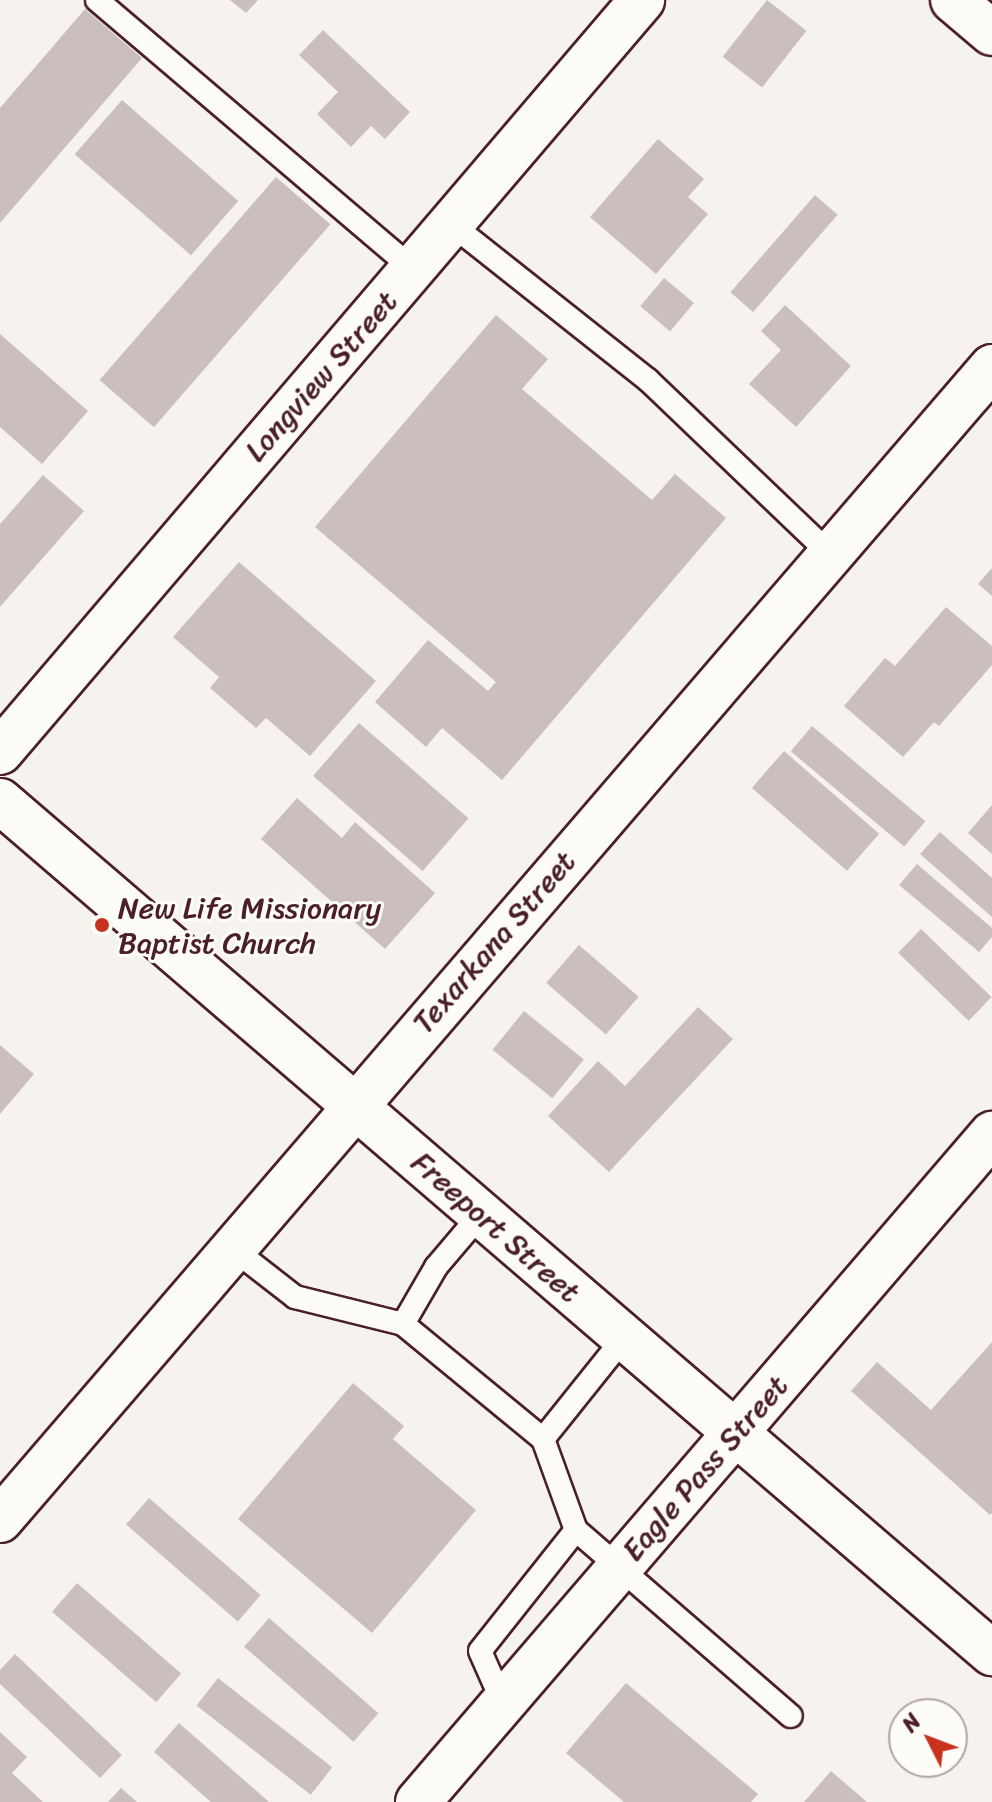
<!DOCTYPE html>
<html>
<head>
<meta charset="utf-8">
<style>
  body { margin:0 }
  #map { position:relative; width:992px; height:1802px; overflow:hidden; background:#f6f3ef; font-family:Sriracha,sans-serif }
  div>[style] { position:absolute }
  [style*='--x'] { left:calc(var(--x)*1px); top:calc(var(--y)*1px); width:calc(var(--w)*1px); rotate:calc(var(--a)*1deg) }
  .building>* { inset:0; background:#cbbfbe; transform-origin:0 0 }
  .roads { filter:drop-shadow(2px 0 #4a1f2b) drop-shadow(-2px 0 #4a1f2b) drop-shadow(0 2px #4a1f2b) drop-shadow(0 -2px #4a1f2b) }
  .service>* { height:22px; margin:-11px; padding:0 11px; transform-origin:11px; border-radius:11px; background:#fdfcf7 }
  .minor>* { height:44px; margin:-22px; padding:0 22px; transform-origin:22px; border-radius:22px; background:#fdfcf7 }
  .secondary>* { height:44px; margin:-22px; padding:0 22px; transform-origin:22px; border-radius:22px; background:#fdfcf7 }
  .dots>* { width:22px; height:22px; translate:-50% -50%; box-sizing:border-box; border:4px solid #fdfcf7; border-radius:50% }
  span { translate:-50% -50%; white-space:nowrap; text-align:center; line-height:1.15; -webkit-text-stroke:6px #fdfcf7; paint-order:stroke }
  .street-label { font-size:30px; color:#4a1f2b }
  .poi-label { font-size:30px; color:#4a1f2b }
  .left { translate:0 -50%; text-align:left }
  .north { position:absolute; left:888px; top:1698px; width:80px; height:80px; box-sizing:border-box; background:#fdfcf7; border:2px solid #b5a4a5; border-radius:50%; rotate:312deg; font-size:22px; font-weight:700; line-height:32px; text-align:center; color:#4a1f2b }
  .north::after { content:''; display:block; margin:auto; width:28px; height:36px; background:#c8321e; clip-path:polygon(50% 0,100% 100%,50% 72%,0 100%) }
</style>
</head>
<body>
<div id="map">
  <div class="building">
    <div style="clip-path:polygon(230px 0,258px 0,246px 13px)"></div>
    <div style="left:767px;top:0;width:50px;height:72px;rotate:38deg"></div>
    <div style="clip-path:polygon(85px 9px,142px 58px,0 223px,0 108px)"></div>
    <div style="clip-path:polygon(323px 30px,410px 112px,385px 139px,371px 126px,351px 147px,317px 114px,338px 92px,299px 55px)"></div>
    <div style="left:122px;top:100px;width:154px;height:72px;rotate:41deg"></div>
    <div style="clip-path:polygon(658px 139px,704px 179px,688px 197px,708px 214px,656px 274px,590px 217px)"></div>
    <div style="left:276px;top:177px;width:72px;height:269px;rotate:41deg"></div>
    <div style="left:815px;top:195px;width:30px;height:129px;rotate:41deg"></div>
    <div style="left:664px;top:278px;width:39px;height:37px;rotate:40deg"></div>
    <div style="clip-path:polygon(785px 305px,851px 366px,796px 427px,749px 384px,781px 350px,761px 331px)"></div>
    <div style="clip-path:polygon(496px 315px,548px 359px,522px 389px,652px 500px,675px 474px,726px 518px,502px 780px,442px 728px,426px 747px,375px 702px,428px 640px,488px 691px,496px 682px,315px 527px)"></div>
    <div style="clip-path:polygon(0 334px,88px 411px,42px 464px,0 427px)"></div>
    <div style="clip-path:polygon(43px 475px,84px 511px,0 607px,0 524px)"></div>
    <div style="clip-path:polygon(239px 562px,376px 681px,310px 756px,266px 718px,256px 728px,210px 688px,219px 677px,173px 637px)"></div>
    <div style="clip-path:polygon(992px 568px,992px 596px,978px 584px)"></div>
    <div style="clip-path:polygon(946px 607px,992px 646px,992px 665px,939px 726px,934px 722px,903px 757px,844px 706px,885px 658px,895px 666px)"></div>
    <div style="left:359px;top:723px;width:145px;height:70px;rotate:41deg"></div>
    <div style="left:812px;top:726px;width:148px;height:33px;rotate:40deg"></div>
    <div style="left:784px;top:751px;width:126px;height:49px;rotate:41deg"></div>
    <div style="clip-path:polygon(297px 798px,342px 838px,355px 822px,435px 893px,385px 949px,261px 839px)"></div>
    <div style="clip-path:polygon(992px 805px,992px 854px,968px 833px)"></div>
    <div style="clip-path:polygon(940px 832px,992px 878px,992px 917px,920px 854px)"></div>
    <div style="clip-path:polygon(917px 864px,992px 928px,992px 937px,979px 952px,899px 885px)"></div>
    <div style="left:921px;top:929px;width:98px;height:33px;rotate:44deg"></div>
    <div style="left:579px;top:945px;width:79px;height:50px;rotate:41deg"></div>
    <div style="clip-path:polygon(698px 1007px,733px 1039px,609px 1172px,548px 1116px,598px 1061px,625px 1086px)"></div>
    <div style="left:524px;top:1011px;width:77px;height:50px;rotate:39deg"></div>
    <div style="clip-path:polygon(0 1045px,34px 1074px,0 1114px)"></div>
    <div style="clip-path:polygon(992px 1342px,992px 1513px,990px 1515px,851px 1391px,877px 1362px,931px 1410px)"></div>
    <div style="clip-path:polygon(353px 1383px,404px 1426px,393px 1439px,476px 1510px,372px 1633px,238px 1519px)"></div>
    <div style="left:149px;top:1498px;width:148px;height:35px;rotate:41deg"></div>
    <div style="left:77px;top:1583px;width:138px;height:38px;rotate:41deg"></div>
    <div style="left:269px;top:1618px;width:145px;height:38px;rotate:41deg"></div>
    <div style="clip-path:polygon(15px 1654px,122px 1755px,100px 1778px,0 1684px,0 1670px)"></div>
    <div style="left:218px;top:1678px;width:145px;height:35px;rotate:38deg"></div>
    <div style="clip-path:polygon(626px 1683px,758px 1794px,751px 1802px,624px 1802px,566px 1753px)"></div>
    <div style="clip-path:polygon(179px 1723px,269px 1802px,211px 1802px,154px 1752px)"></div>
    <div style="clip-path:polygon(0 1732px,27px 1757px,12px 1773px,43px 1802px,0 1802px)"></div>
    <div style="clip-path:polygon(831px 1771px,867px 1802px,804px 1802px)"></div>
    <div style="clip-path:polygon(121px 1788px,137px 1802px,108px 1802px)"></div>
  </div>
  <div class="roads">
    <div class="service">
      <div style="--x:97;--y:0;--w:415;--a:40.4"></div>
      <div style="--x:451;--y:224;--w:251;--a:38.4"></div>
      <div style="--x:648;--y:380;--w:252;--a:43.7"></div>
      <div style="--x:232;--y:1248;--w:80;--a:37.9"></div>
      <div style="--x:295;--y:1297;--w:111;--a:14"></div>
      <div style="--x:403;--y:1324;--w:181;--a:39.4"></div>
      <div style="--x:543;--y:1439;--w:97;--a:70.1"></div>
      <div style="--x:576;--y:1530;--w:154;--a:128.4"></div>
      <div style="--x:480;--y:1651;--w:57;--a:66.1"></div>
      <div style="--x:403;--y:1324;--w:66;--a:-59.9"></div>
      <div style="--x:436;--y:1267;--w:70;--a:-49.7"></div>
      <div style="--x:543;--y:1439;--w:129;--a:-51.3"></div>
      <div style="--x:576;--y:1530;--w:284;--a:40.9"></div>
    </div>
    <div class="minor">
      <div style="--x:953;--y:0;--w:51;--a:40.2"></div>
      <div style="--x:0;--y:752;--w:989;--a:-49.51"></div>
      <div style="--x:0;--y:1520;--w:1521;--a:-49.29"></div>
      <div style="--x:418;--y:1802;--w:881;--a:-49.33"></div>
    </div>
    <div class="secondary">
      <div style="--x:0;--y:801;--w:1308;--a:40.66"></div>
    </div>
  </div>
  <div class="dots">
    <div style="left:102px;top:925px;background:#c8321e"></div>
  </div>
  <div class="street-label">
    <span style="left:321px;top:376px;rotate:-49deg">Longview Street</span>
    <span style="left:494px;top:942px;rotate:-49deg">Texarkana Street</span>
    <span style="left:496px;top:1227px;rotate:41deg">Freeport Street</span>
    <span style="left:705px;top:1468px;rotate:-49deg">Eagle Pass Street</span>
  </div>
  <div class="poi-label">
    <span class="left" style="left:118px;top:925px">New Life Missionary<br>Baptist Church</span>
  </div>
  <div class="north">N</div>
</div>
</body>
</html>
